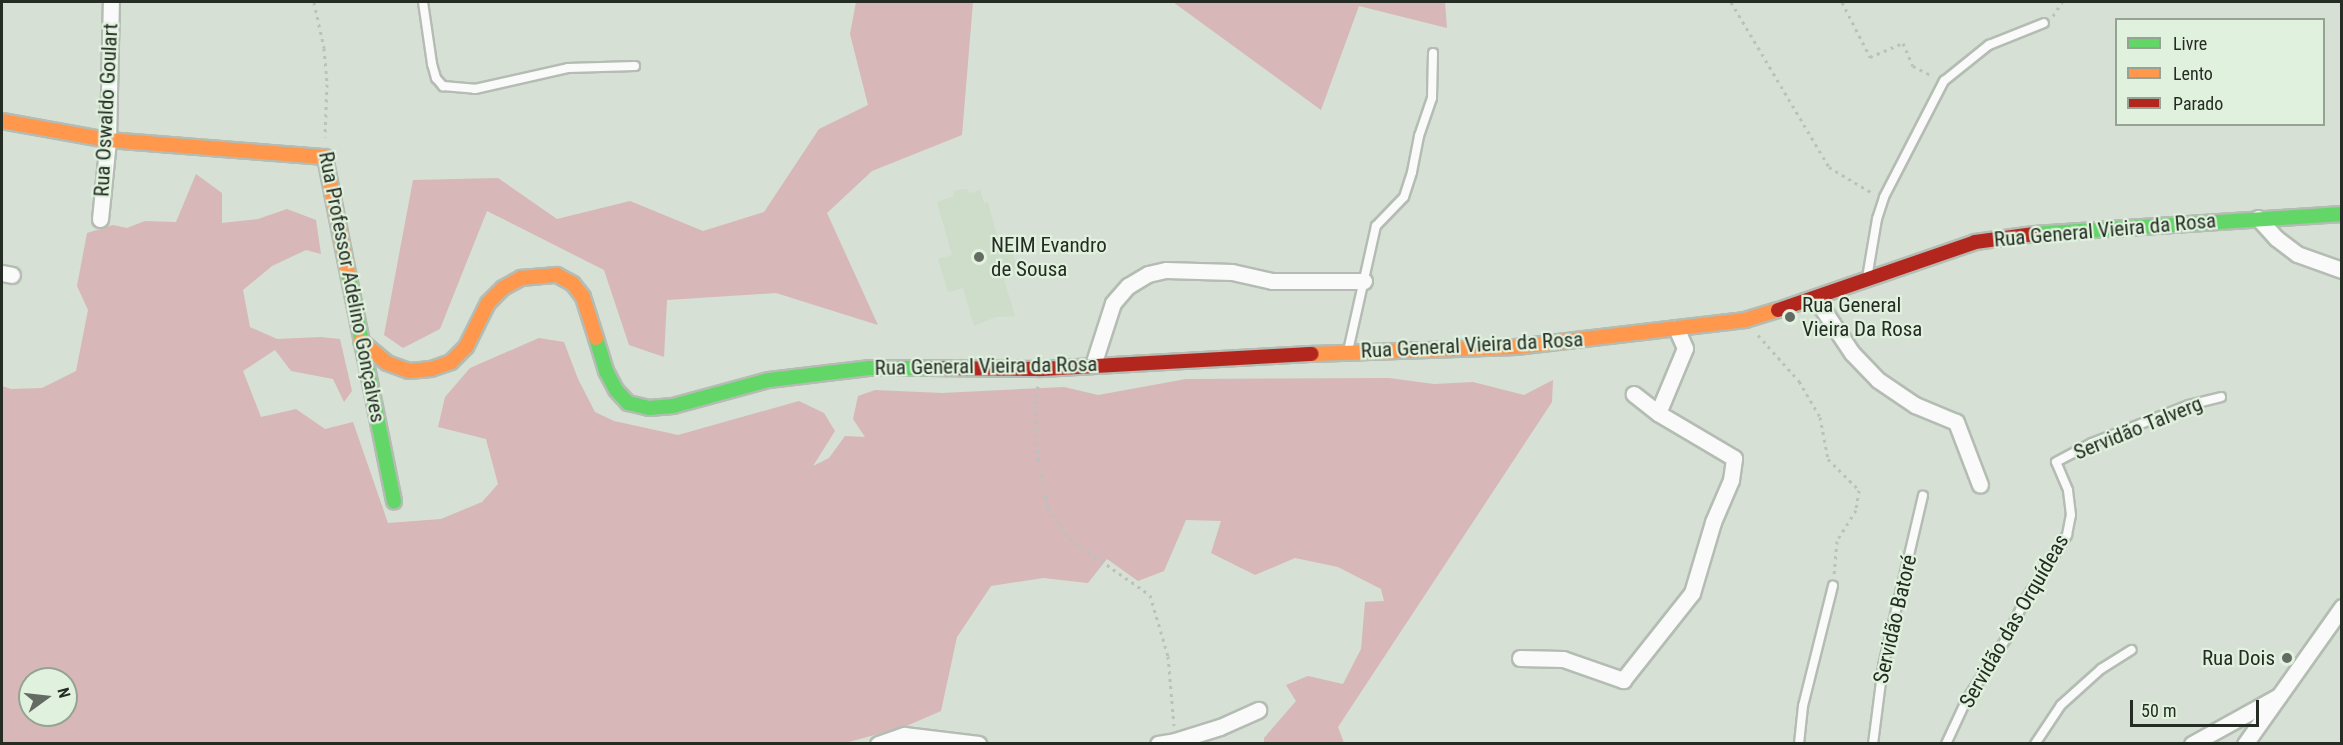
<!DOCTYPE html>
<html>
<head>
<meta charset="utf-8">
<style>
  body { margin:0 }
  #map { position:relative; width:2343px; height:745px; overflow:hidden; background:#d6e0d5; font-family:"Roboto Condensed",sans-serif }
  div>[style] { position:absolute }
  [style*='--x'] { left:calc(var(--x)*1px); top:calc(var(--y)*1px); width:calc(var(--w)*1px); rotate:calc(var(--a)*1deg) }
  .built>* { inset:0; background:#cdddca }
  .forest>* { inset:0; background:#d7b7b7 }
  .path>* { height:3px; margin-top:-1.5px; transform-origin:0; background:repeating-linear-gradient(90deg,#bdc1bd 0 3px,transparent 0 7.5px) }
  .roads { filter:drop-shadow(2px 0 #b4bcb3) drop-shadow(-2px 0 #b4bcb3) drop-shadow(0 2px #b4bcb3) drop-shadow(0 -2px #b4bcb3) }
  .lane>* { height:8px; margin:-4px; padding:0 4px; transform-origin:4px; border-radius:4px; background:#f9faf9 }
  .street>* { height:15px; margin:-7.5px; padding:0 7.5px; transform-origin:7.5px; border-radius:7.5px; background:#f9faf9 }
  .fast>* { height:14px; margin:-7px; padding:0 7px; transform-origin:7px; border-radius:7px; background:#63d668 }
  .slow>* { height:14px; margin:-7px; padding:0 7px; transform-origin:7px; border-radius:7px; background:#ff974d }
  .jam>* { height:14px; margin:-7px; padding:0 7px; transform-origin:7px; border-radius:7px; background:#b3261e }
  .dots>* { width:16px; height:16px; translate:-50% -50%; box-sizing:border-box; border:3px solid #e0f2de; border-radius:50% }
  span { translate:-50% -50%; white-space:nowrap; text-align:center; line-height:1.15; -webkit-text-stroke:4.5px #e0f2de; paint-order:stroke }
  .street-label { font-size:21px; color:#252c24 }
  .poi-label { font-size:21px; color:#252c24 }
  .left { translate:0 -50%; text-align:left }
  .right { translate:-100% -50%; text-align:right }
  .frame { position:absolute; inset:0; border:3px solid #252c24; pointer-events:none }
  .legend { position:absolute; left:2115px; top:18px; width:210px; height:108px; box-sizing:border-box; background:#e0f2de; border:2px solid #95a394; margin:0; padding:8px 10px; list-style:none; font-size:18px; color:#252c24 }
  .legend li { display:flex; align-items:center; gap:12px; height:30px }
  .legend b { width:30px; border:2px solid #95a394 }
  .north { position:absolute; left:18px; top:667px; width:60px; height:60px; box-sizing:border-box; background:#e0f2de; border:2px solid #95a394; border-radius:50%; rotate:75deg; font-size:16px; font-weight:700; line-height:24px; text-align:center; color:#252c24 }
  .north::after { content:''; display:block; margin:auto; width:21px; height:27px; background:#636b62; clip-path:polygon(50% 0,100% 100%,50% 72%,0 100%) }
  .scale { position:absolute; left:2130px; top:700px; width:129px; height:27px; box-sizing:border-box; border:3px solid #252c24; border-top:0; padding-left:8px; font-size:18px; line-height:21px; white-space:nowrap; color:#252c24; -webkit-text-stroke:4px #e0f2de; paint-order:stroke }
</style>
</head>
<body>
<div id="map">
  <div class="built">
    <div style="clip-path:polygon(967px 189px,969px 193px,980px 190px,984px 203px,988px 202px,998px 240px,1008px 238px,1018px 271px,1003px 276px,1015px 316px,996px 317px,974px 326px,963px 288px,948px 292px,938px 259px,952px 255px,937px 202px,954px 196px,953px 191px)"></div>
  </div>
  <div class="forest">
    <div style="clip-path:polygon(856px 2px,973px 2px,962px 135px,872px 171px,827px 213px,878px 325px,776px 293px,667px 300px,664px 357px,629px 345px,604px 270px,487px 211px,440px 329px,403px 348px,384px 335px,413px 180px,498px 178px,557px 219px,630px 201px,703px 231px,764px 212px,819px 129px,868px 105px,850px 34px)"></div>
    <div style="clip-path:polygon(1173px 2px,1445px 2px,1447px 28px,1359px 6px,1321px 110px)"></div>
    <div style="clip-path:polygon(evenodd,196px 174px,222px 193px,222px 223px,258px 219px,287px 209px,316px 220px,321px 254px,306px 250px,272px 266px,243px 290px,250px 327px,277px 339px,321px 337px,340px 339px,352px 391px,344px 402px,333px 379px,291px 371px,275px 350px,243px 371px,261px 417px,296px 409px,325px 429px,353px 422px,388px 523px,441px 519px,482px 502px,498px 484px,486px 439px,438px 427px,445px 397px,470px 368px,539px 338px,564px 342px,578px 379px,595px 412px,614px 421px,678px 435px,799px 401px,824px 413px,835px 431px,813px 466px,829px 458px,845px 436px,865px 437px,853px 419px,858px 396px,875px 390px,942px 393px,1064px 387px,1098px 395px,1186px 379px,1389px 378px,1434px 384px,1473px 382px,1524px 395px,1553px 380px,1552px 402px,1338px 727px,1344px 743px,1264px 743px,1264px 738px,1296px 701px,1286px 685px,1308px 676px,1343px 684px,1361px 649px,1365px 602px,1384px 601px,1381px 589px,1338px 567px,1295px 558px,1255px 575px,1211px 553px,1221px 521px,1186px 520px,1164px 571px,1138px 581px,1107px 559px,1088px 583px,1043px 578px,991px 586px,957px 637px,941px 711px,904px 727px,845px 743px,2px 744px,2px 386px,11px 389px,42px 388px,76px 371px,88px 310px,77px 286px,87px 233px,113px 225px,127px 228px,145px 221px,176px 222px,196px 174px,30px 679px,66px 679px,66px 715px,30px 715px,30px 679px)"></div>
  </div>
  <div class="path">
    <div style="--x:314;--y:2;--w:47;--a:77.7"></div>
    <div style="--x:324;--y:48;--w:36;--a:85"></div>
    <div style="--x:327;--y:84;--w:53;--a:92.2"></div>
    <div style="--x:1731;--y:2;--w:192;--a:59.3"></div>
    <div style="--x:1829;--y:167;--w:52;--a:31"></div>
    <div style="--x:1842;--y:2;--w:62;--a:63"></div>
    <div style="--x:1870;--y:57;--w:36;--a:-23"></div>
    <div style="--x:1903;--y:43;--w:25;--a:67"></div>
    <div style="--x:1913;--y:66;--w:22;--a:27"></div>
    <div style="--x:2053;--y:16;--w:17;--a:-57"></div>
    <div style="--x:1758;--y:335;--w:62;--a:48.3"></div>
    <div style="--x:1799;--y:381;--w:42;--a:59.7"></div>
    <div style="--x:1820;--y:417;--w:43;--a:79.2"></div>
    <div style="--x:1828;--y:459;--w:44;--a:45"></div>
    <div style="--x:1859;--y:490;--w:20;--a:99"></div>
    <div style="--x:1856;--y:510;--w:36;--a:122"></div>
    <div style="--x:1837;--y:541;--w:35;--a:95"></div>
    <div style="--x:1038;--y:386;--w:19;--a:99"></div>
    <div style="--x:1035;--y:405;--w:54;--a:86.8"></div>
    <div style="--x:1038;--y:459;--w:50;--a:78.5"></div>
    <div style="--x:1048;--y:508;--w:38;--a:55"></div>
    <div style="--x:1070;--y:539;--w:98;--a:35"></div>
    <div style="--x:1150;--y:595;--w:64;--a:73.6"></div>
    <div style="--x:1168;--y:656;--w:70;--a:85.1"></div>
  </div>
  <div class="roads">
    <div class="lane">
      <div style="--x:423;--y:2;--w:63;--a:81.7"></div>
      <div style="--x:432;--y:64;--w:15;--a:74"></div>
      <div style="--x:436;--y:78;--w:11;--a:49"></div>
      <div style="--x:443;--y:86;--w:32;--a:5"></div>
      <div style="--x:475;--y:89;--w:95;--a:-12.7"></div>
      <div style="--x:568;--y:68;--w:67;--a:-1.7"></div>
      <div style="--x:1867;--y:278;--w:60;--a:-80.4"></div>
      <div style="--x:1877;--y:219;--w:23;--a:-72"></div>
      <div style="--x:1884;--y:197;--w:131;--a:-62.7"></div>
      <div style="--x:1944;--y:81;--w:58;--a:-38.7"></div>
      <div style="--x:1989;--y:45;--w:59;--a:-21.8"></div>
      <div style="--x:1348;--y:351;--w:128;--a:-77.4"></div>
      <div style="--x:1376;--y:226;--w:40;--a:-46"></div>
      <div style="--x:1404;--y:197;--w:26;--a:-72"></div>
      <div style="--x:1412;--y:172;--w:37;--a:-79"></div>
      <div style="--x:1419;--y:136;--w:40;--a:-71.1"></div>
      <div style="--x:1432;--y:98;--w:45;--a:-88.7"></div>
      <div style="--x:1799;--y:744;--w:38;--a:-84"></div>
      <div style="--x:1803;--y:706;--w:124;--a:-76"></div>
      <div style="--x:1873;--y:744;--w:79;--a:-82.7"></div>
      <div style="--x:1883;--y:666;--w:175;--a:-76.8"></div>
      <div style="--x:1946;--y:744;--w:47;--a:-65.1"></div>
      <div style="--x:1966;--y:701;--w:74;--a:-57.2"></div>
      <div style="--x:2006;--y:639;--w:41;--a:-64.1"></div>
      <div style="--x:2024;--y:602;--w:80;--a:-57.3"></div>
      <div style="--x:2067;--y:535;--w:20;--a:-79"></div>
      <div style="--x:2071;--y:515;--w:25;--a:-97"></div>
      <div style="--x:2068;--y:490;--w:30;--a:-113"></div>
      <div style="--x:2056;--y:462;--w:41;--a:-27.8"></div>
      <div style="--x:2092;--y:443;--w:104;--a:-21.4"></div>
      <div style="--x:2189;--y:405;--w:33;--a:-14"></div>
      <div style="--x:2035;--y:744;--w:47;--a:-56.3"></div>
      <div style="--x:2061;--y:705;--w:54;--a:-42"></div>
      <div style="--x:2101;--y:669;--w:36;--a:-32"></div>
    </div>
    <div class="street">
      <div style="--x:2258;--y:218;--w:27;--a:48"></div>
      <div style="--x:2276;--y:238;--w:26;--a:37"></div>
      <div style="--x:2297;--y:254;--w:48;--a:19.6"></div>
      <div style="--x:100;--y:219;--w:79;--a:-84.2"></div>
      <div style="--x:108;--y:140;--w:138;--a:-88.8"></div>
      <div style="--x:2;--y:273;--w:10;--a:11"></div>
      <div style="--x:1816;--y:299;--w:65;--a:56.3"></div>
      <div style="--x:1852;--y:353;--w:37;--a:46"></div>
      <div style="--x:1878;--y:380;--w:45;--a:34"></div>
      <div style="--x:1915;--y:405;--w:44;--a:22.5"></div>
      <div style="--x:1956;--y:422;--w:67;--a:69.1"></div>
      <div style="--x:1093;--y:365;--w:65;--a:-72.1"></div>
      <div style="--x:1113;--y:303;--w:23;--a:-49"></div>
      <div style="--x:1128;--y:286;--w:23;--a:-31"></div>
      <div style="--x:1148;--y:274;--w:18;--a:-13"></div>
      <div style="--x:1166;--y:270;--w:66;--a:1.7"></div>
      <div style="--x:1232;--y:272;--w:41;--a:12.7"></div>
      <div style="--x:1272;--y:281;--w:92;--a:0"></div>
      <div style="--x:1658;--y:413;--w:70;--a:-67.4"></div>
      <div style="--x:1685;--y:348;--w:22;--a:-114"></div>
      <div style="--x:1520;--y:658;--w:43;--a:1.3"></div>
      <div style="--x:1563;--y:659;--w:64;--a:19.3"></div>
      <div style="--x:1623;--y:680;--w:111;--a:-51.6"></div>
      <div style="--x:1692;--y:593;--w:74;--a:-73.5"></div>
      <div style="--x:1713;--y:522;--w:46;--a:-66.8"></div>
      <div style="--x:1731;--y:480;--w:22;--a:-82"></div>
      <div style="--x:1734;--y:458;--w:88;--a:-149.4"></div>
      <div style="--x:1658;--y:413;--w:31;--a:-142"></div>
      <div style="--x:878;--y:744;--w:28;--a:-19"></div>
      <div style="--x:904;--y:735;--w:75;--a:6.9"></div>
      <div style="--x:1158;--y:744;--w:17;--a:-10"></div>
      <div style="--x:1175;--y:741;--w:47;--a:-17.3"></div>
      <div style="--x:1220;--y:727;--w:42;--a:-24.1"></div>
      <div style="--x:2192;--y:744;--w:99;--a:-28.9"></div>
      <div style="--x:2245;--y:744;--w:168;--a:-54.7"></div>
    </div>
    <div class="fast">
      <div style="--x:2034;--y:234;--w:309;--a:-3.7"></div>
      <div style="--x:348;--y:273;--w:233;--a:78.6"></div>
      <div style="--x:596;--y:338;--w:34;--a:73"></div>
      <div style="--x:606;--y:371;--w:21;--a:62"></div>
      <div style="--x:616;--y:390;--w:18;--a:47"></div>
      <div style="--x:628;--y:403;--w:22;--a:13"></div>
      <div style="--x:649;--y:408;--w:24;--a:-5"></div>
      <div style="--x:673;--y:406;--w:99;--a:-15.2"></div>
      <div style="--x:769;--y:380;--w:102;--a:-6.8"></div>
      <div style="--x:870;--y:368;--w:59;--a:0"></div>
    </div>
    <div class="slow">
      <div style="--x:2;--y:121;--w:108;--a:10.2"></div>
      <div style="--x:108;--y:140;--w:218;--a:4.5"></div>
      <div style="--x:325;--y:157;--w:118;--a:78.8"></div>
      <div style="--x:361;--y:341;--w:34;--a:40"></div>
      <div style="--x:387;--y:363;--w:23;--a:20"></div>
      <div style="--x:409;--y:371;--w:22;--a:-5"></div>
      <div style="--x:431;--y:369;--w:21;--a:-19"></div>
      <div style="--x:451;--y:362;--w:21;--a:-45"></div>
      <div style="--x:466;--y:347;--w:49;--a:-63.4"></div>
      <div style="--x:488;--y:303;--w:21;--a:-45"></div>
      <div style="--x:503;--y:288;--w:21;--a:-29"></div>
      <div style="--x:521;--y:278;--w:36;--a:-5"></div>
      <div style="--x:557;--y:275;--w:18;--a:29"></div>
      <div style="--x:573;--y:284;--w:16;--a:52"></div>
      <div style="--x:583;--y:297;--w:43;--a:72.4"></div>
      <div style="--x:1312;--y:354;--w:204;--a:-2"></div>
      <div style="--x:1516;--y:347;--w:231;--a:-6.7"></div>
      <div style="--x:1745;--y:320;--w:34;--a:-17"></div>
    </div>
    <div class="jam">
      <div style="--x:1778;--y:310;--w:208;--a:-19"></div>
      <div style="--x:1975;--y:242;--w:60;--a:-7.7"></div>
      <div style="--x:929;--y:368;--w:111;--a:0.5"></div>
      <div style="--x:1040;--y:369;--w:272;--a:-3.2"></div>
    </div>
  </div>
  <div class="dots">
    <div style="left:979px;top:257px;background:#636b62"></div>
    <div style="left:1790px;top:317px;background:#636b62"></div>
    <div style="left:2287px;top:658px;background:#636b62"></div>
  </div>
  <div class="street-label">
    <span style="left:106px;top:110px;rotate:-87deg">Rua Oswaldo Goulart</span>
    <span style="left:2105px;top:230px;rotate:-5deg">Rua General Vieira da Rosa</span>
    <span style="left:352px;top:287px;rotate:79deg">Rua Professor Adelino Gonçalves</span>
    <span style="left:1472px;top:345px;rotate:-3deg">Rua General Vieira da Rosa</span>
    <span style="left:986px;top:366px;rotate:-1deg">Rua General Vieira da Rosa</span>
    <span style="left:2138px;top:428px;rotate:-22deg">Servidão Talverg</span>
    <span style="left:1895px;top:619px;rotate:-77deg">Servidão Batoré</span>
    <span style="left:2014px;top:621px;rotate:-60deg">Servidão das Orquídeas</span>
  </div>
  <div class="poi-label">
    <span class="left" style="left:991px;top:257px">NEIM Evandro<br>de Sousa</span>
    <span class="left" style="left:1802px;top:317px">Rua General<br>Vieira Da Rosa</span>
    <span class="right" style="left:2275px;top:658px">Rua Dois</span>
  </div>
  <div class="frame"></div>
  <ul class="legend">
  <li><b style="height:8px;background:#63d668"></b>Livre</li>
  <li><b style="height:8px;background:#ff974d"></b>Lento</li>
  <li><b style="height:8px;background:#b3261e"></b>Parado</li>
  </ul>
  <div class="north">N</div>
  <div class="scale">50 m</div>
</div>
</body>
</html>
